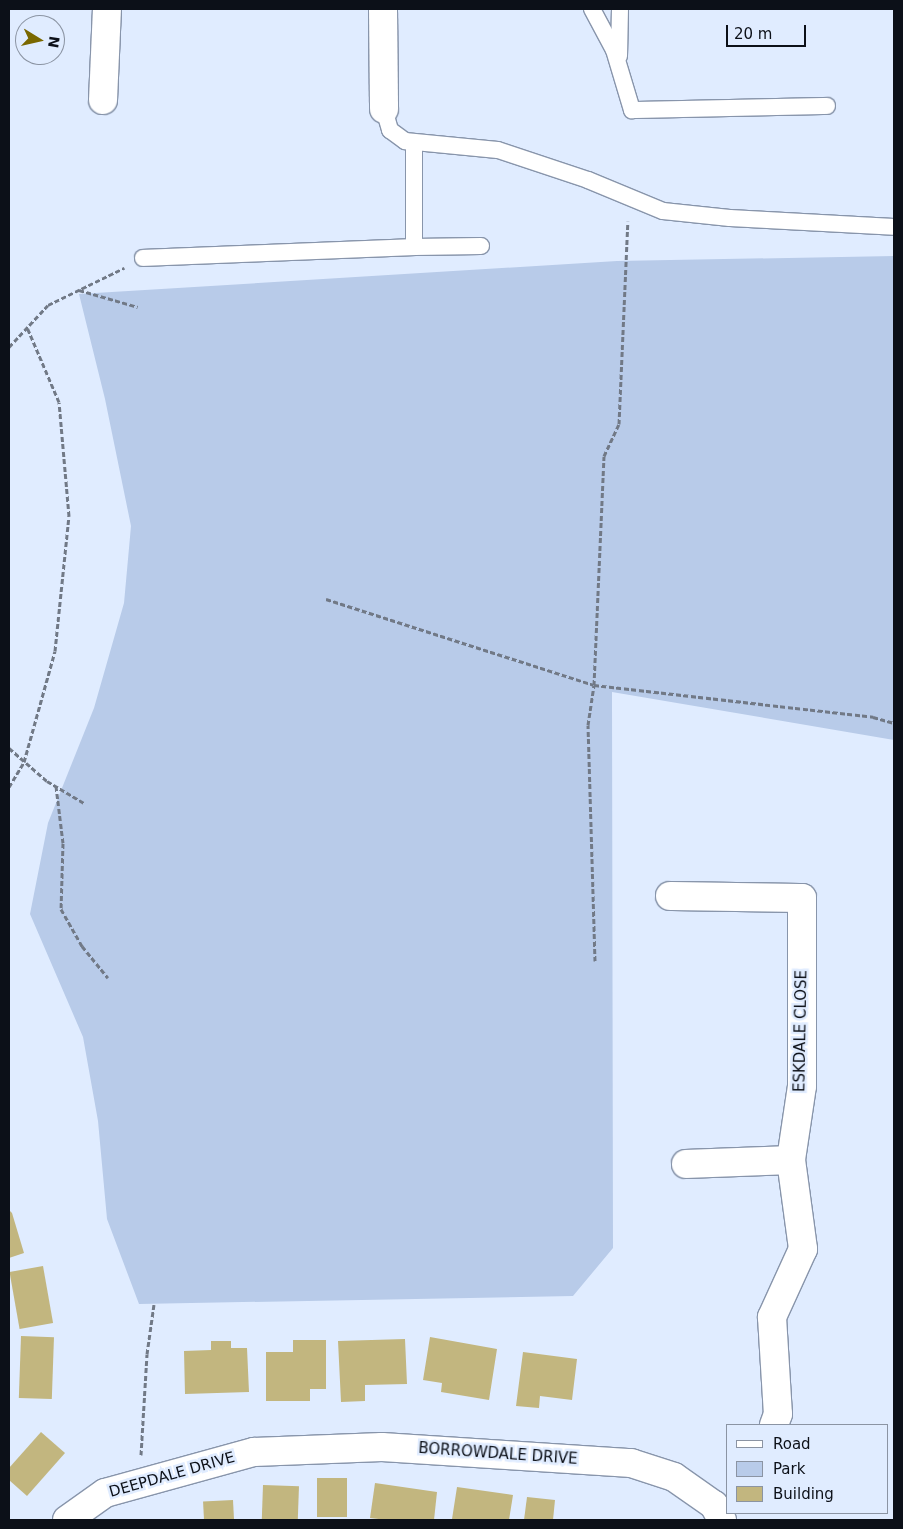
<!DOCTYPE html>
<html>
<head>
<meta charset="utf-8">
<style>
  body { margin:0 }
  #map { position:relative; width:903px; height:1529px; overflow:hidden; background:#e0ecff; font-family:"DejaVu Sans",sans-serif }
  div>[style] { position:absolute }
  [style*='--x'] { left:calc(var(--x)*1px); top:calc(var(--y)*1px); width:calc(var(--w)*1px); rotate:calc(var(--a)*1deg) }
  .green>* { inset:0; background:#b8cbe9 }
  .building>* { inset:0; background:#c2b67f; transform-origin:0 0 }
  .path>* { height:3px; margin-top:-1.5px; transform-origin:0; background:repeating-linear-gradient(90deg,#717986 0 5px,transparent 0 7.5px) }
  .roads { filter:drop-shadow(1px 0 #8895ab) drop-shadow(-1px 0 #8895ab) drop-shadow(0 1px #8895ab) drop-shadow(0 -1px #8895ab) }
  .lane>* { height:16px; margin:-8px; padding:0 8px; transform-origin:8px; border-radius:8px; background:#fff }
  .street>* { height:28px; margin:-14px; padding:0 14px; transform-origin:14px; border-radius:14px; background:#fff }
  span { translate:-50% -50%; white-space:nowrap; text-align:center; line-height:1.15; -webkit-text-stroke:5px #e0ecff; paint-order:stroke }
  .street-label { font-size:15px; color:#0c1018 }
  .frame { position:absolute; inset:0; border:10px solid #0c1018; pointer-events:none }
  .legend { position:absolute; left:726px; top:1424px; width:162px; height:90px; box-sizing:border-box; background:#e0ecff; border:1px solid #8b94a3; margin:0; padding:6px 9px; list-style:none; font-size:15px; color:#0c1018 }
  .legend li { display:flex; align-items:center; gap:10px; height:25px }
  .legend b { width:25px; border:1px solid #8b94a3 }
  .north { position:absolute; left:15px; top:15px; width:50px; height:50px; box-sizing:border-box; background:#e0ecff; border:1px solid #8b94a3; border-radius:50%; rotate:99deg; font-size:14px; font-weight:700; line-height:20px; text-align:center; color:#0c1018 }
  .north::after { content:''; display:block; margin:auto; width:18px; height:22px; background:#7a6800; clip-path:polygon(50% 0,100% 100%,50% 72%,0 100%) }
  .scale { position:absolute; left:726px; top:25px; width:80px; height:22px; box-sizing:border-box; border:2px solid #0c1018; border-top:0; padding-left:6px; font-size:15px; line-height:18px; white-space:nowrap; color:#0c1018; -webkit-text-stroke:4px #e0ecff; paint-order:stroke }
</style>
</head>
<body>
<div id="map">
  <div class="green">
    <div style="clip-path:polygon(894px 256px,894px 740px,612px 692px,613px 1248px,573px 1296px,139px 1304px,107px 1219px,98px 1121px,83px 1037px,30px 914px,48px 823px,94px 708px,124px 603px,131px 526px,105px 399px,79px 294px,617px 261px)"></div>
  </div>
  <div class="building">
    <div style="clip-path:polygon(9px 1210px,12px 1213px,24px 1253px,9px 1258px)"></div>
    <div style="left:43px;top:1266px;width:58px;height:34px;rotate:80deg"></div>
    <div style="left:21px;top:1336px;width:33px;height:62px;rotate:2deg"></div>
    <div style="clip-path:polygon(430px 1337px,497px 1349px,489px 1400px,441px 1392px,442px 1383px,423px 1380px)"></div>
    <div style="clip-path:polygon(405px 1339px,407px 1384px,365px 1385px,365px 1401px,341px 1402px,338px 1341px)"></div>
    <div style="clip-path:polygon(293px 1340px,326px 1340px,326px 1389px,310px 1389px,310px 1401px,266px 1401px,266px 1352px,293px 1352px)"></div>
    <div style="clip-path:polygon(211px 1341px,231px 1341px,231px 1348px,247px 1348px,249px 1392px,185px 1394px,184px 1351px,211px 1350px)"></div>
    <div style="clip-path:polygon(523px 1352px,577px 1359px,572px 1400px,540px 1396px,539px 1408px,516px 1406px)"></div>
    <div style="clip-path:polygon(41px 1432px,65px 1453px,27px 1496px,9px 1480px,9px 1468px)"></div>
    <div style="left:317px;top:1478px;width:30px;height:39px"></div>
    <div style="clip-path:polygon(375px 1483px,437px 1492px,434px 1520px,387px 1520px,370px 1518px)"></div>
    <div style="left:263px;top:1485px;width:36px;height:35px;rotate:2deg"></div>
    <div style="clip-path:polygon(457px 1487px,513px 1495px,509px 1520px,452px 1519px)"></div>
    <div style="clip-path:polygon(527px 1497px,555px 1500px,553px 1520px,524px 1520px)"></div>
    <div style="left:233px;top:1500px;width:20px;height:30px;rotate:87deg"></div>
  </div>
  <div class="path">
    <div style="--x:79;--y:290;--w:61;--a:16.1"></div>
    <div style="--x:9;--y:347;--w:57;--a:-47.1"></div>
    <div style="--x:48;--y:305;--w:85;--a:-26"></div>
    <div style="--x:326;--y:599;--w:281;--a:17.8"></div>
    <div style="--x:594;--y:685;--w:281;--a:6.5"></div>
    <div style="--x:873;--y:717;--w:22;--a:16"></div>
    <div style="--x:9;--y:748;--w:50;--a:41"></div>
    <div style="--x:47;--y:781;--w:43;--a:30.7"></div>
    <div style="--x:56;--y:786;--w:57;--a:83"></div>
    <div style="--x:63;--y:843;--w:66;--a:91.7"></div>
    <div style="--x:61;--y:909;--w:43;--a:60.4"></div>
    <div style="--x:82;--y:946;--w:41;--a:50.9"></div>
    <div style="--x:9;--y:787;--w:29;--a:-59"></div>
    <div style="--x:24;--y:762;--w:115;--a:-74.4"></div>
    <div style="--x:55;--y:651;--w:136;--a:-84.1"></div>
    <div style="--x:69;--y:516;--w:114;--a:-95"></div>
    <div style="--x:59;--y:402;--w:82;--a:-113.1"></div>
    <div style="--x:595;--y:961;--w:236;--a:-91.7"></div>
    <div style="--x:588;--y:725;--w:40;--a:-81.5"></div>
    <div style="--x:594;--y:685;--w:229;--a:-87.5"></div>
    <div style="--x:604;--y:456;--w:35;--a:-65"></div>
    <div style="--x:619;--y:424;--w:203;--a:-87.5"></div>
    <div style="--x:141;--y:1455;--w:101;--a:-86.6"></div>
    <div style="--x:147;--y:1354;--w:50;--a:-82"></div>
  </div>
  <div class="roads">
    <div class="lane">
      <div style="--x:592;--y:9;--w:47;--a:61.8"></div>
      <div style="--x:614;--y:50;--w:63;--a:73.3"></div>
      <div style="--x:632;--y:110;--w:195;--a:-1.2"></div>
      <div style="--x:619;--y:56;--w:47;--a:-88.8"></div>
      <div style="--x:384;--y:109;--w:22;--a:74"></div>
      <div style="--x:390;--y:130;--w:19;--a:36"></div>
      <div style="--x:405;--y:141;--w:93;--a:5.5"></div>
      <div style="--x:498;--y:150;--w:95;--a:18.4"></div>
      <div style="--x:588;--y:180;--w:81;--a:22.5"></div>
      <div style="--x:663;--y:211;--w:67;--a:6"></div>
      <div style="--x:730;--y:218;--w:164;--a:3.1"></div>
      <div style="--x:414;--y:143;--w:104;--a:90"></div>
      <div style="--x:414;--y:247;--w:67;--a:-0.9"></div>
      <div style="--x:143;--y:258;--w:271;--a:-2.3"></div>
    </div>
    <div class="street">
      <div style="--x:383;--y:9;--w:100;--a:89.4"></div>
      <div style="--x:103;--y:100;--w:91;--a:-87.5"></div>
      <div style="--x:670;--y:896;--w:132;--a:0.9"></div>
      <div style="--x:802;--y:898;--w:188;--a:90"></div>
      <div style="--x:802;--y:1086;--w:75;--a:98.5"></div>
      <div style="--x:791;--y:1160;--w:90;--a:82.3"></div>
      <div style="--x:803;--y:1249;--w:75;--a:114.5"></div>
      <div style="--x:772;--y:1317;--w:97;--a:86.5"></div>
      <div style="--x:778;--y:1414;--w:12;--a:110"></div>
      <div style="--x:686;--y:1164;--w:105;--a:-2.2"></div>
      <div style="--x:67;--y:1520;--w:47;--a:-35.4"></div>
      <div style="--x:105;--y:1493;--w:155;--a:-15.4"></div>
      <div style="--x:254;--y:1452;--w:128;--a:-2.2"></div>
      <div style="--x:382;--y:1447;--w:250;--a:3.7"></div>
      <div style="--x:631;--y:1463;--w:45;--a:18"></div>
      <div style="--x:674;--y:1477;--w:49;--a:35"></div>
      <div style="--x:714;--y:1505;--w:17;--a:62"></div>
    </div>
  </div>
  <div class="street-label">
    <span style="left:801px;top:1031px;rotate:-89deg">ESKDALE CLOSE</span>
    <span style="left:498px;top:1454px;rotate:4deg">BORROWDALE DRIVE</span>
    <span style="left:172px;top:1475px;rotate:-16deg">DEEPDALE DRIVE</span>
  </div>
  <div class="frame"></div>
  <ul class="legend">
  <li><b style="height:6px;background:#fff"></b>Road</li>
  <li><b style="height:14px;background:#b8cbe9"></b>Park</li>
  <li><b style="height:14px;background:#c2b67f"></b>Building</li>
  </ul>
  <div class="north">N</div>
  <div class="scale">20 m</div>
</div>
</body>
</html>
